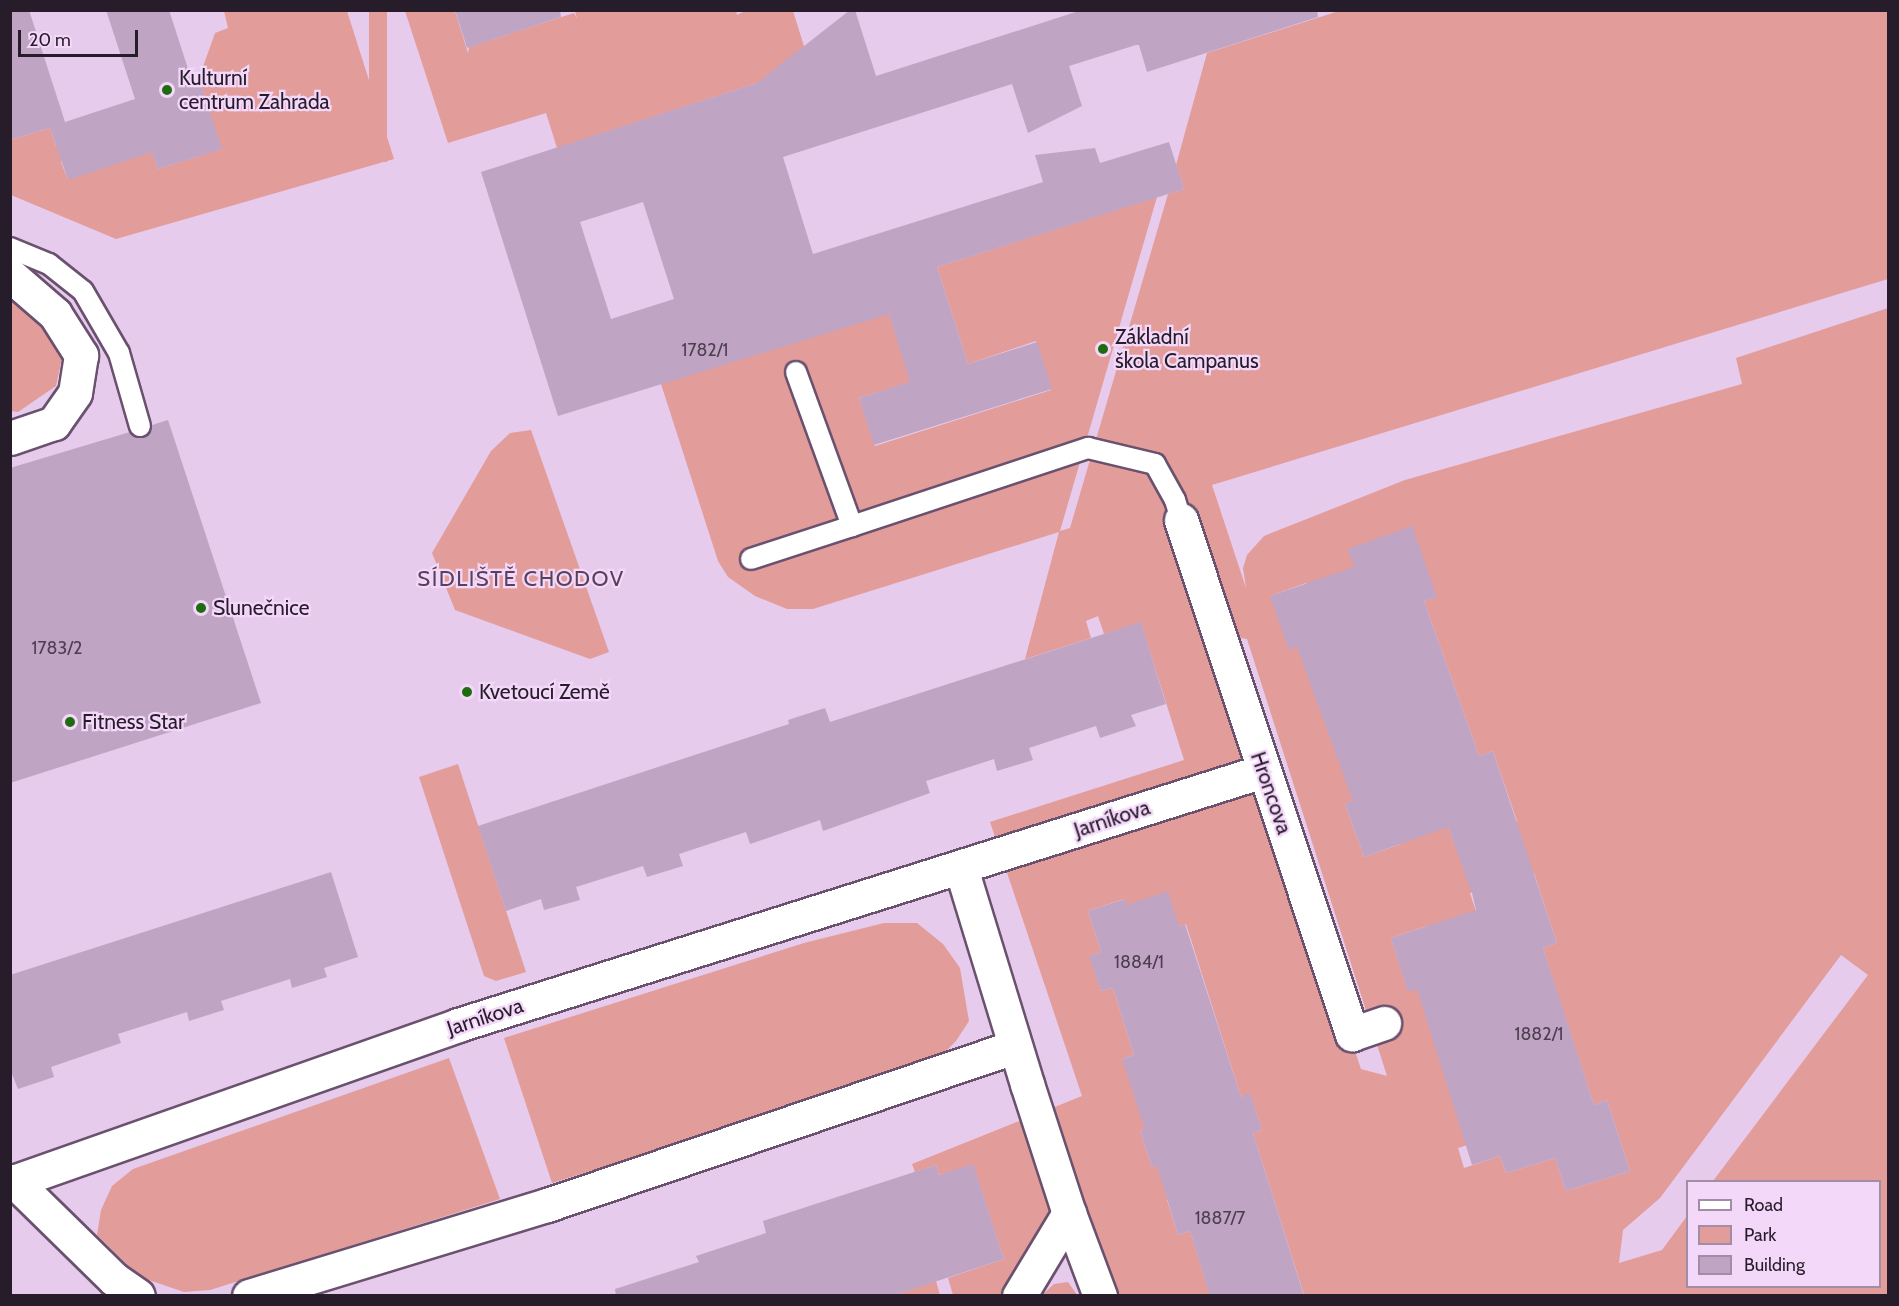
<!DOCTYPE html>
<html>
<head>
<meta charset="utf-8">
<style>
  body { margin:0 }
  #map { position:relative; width:1899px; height:1306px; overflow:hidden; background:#e7cbec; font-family:Cabin,sans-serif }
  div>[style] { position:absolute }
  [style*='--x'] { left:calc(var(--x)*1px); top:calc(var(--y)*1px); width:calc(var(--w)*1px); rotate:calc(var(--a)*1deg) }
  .green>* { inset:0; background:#e29c9a; transform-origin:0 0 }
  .building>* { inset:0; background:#bfa4c4 }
  .roads { filter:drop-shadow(2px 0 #6a526f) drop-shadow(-2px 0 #6a526f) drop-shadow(0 2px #6a526f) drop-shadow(0 -2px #6a526f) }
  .lane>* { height:20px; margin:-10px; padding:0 10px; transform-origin:10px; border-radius:10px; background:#fff }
  .street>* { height:33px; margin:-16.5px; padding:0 16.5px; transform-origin:16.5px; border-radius:16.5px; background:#fff }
  .dots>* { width:16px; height:16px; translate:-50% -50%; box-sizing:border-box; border:3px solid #f4d8fa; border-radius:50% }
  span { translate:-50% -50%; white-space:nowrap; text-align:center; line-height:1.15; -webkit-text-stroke:4.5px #f4d8fa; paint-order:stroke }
  .number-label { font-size:18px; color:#4d3e50 }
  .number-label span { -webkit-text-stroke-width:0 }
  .poi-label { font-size:21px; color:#271c29 }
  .left { translate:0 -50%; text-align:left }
  .street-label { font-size:21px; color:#271c29 }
  .neighbourhood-label { font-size:22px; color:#59415d; letter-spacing:1.5px }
  .frame { position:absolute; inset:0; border:12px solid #271c29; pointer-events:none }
  .legend { position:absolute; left:1686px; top:1180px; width:195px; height:108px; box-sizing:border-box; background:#f4d8fa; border:2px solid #a28da6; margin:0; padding:8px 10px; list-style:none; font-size:18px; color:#271c29 }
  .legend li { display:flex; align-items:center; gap:12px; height:30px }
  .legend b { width:30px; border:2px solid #a28da6 }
  .scale { position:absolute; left:18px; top:30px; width:120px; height:27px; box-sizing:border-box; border:3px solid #271c29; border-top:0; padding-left:8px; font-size:18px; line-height:21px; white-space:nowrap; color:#271c29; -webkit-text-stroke:4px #f4d8fa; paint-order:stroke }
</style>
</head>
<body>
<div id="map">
  <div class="green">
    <div style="clip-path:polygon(736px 10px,737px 15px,745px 11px,793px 11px,819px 94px,757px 83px,557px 148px,546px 113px,448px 143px,405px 11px,455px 11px,468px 53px,469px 47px,574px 13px,577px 18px,575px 11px)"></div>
    <div style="clip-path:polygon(224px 11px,347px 11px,394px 159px,116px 239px,11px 195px,10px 140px,50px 128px,56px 146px,63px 144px,61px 162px,68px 180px,147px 135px,158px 169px,221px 149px,199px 78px,215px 33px,228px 28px)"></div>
    <div style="left:369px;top:11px;width:18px;height:151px"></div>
    <div style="clip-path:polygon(evenodd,1339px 11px,1888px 11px,1888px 279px,1212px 485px,1246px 588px,1243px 568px,1247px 555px,1264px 536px,1405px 480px,1742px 384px,1736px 358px,1888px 308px,1888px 1295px,1304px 1295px,1253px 1133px,1262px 1130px,1250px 1094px,1241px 1097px,1186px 924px,1179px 926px,1127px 905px,1124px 899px,1088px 911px,1101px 952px,1090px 956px,1101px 991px,1113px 988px,1134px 1055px,1122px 1059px,1156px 1125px,1140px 1131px,1152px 1167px,1168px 1162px,1167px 1200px,1178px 1235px,1190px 1231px,1210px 1295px,1114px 1295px,1096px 1242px,1031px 1263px,1007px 1295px,953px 1295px,948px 1278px,1004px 1259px,973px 1165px,939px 1175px,936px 1165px,915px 1172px,912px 1164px,1082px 1096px,990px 822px,1184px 760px,1141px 623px,1104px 634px,1098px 616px,1086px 621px,1091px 638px,1025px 659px,1059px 532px,813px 609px,787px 609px,755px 596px,728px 577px,718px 561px,661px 384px,880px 285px,911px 382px,859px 398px,875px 446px,1051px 390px,1036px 341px,968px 364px,937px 267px,1157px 197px,1060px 531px,1070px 528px,1168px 194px,1184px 189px,1176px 165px,1207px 53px,1339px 11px,1306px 583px,1313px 600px,1360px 583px,1436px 597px,1424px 601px,1479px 756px,1493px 751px,1517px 821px,1454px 843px,1442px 810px,1395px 827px,1401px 844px,1364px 857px,1345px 804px,1429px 774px,1374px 619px,1270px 596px,1306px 583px,1339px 11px,1214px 633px,1247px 639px,1387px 1076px,1361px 1069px,1214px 633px,1339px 11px,1534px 873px,1557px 943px,1543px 948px,1559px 999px,1594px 1105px,1607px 1100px,1630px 1171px,1566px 1191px,1555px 1158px,1506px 1173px,1500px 1156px,1464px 1168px,1458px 1148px,1543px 1121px,1493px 964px,1408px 991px,1391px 938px,1427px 926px,1433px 943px,1481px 927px,1470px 893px,1534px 873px,1339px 11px,1841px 955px,1868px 975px,1713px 1181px,1880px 1182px,1880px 1286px,1688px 1286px,1687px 1216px,1662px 1250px,1619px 1263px,1623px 1230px,1660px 1198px,1841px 955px)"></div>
    <div style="clip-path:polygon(10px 295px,36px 316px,51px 335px,62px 358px,56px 386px,18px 412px,11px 411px)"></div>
    <div style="clip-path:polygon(531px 430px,609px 652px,590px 659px,455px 610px,432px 553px,491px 451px,510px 433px)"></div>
    <div style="clip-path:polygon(458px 764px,526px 972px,496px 981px,484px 976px,419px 777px)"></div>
    <div style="clip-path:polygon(884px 923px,917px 923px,943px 944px,960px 968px,969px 1021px,956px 1041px,937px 1060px,914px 1070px,552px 1183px,504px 1038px,804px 943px)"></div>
    <div style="clip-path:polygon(449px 1058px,500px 1199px,210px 1290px,184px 1292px,140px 1277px,97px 1235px,101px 1210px,112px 1186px,133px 1169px)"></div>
    <div style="clip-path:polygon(936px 1281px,940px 1295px,892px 1296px)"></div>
    <div style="clip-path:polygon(1068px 1282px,1077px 1295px,1042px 1295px,1054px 1284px)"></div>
  </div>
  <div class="building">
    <div style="clip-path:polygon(10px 10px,29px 10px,65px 122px,135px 99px,106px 10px,169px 10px,192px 81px,199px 78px,222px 149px,158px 169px,152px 152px,68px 180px,50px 128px,10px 140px)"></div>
    <div style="clip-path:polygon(455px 10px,560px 10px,561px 17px,467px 48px)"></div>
    <div style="clip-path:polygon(evenodd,850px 10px,855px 10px,876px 76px,1082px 10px,1317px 10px,1318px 17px,1147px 72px,1139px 45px,1136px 45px,1069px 66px,1082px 106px,1028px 133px,1012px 84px,783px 157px,813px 254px,1043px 182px,1035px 155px,1095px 148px,1100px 163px,1169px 142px,1184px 189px,937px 267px,968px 364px,1037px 342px,1052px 389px,874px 445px,859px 398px,910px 382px,889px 314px,558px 416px,481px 172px,757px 83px,850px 10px,643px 202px,674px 299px,611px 319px,580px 222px,643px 202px)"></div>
    <div style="clip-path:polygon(168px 420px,261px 703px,10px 783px,10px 468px,130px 432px,137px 437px,144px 437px,149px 434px,152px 425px)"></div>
    <div style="clip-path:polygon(1412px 526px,1437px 597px,1424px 601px,1479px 756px,1493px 751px,1557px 943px,1543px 948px,1594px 1105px,1607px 1100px,1630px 1171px,1566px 1191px,1555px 1158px,1506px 1173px,1500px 1156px,1472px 1165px,1417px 989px,1408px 992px,1391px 938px,1476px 910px,1472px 893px,1448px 827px,1364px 857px,1345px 804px,1353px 801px,1297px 647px,1289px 650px,1270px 596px,1354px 567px,1348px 549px)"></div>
    <div style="clip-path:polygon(1141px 622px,1166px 704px,1131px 715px,1136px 726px,1100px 738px,1096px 726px,1029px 748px,1033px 760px,997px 771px,994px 759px,926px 781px,930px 793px,823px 831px,820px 820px,750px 844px,746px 832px,679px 854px,683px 866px,647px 877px,643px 866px,576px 887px,580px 900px,544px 910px,541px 899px,506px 911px,478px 826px,789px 724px,788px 720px,825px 708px,830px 722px)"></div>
    <div style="clip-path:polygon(331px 872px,358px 957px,324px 968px,327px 977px,292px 988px,290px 979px,221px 1001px,224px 1010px,189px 1021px,187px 1012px,118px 1034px,121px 1043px,51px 1067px,54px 1077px,18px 1089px,10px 1069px,10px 975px)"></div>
    <div style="clip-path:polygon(1168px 891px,1179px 926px,1185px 924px,1241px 1097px,1250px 1093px,1262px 1130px,1253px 1133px,1304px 1296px,1210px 1296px,1190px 1231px,1178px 1235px,1157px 1166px,1152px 1167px,1140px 1131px,1145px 1129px,1122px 1059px,1134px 1055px,1113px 988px,1101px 991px,1089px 956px,1101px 952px,1088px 911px,1125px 899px,1127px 905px)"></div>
    <div style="clip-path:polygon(973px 1164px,1004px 1259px,892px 1296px,616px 1296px,615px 1289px,699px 1262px,696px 1256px,766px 1233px,763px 1221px,936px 1165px,939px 1175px)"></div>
  </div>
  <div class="roads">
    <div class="lane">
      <div style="--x:10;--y:248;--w:42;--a:22.3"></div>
      <div style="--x:49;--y:264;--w:43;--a:38.5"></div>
      <div style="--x:83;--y:291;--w:72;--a:59.9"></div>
      <div style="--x:119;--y:353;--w:76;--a:74"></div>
      <div style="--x:796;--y:372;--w:164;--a:70"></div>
      <div style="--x:852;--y:526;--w:249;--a:-18.3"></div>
      <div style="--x:1088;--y:448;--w:69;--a:13.4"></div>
      <div style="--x:1155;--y:464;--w:41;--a:60.9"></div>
      <div style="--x:1175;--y:500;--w:21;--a:73"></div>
      <div style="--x:751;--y:559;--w:106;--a:-18.1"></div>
    </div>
    <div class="street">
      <div style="--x:10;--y:275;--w:60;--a:40.9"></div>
      <div style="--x:55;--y:314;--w:49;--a:57.6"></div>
      <div style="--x:81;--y:355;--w:38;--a:99"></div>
      <div style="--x:75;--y:393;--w:37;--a:125"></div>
      <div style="--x:54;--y:423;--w:46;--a:161.2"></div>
      <div style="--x:1181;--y:520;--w:542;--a:71.6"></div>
      <div style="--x:1352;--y:1034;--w:34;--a:-19"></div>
      <div style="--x:961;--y:868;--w:226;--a:73"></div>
      <div style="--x:1027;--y:1084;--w:136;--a:72"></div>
      <div style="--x:1069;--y:1213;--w:89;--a:69.5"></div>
      <div style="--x:14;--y:1181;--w:140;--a:44.4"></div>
      <div style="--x:114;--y:1279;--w:29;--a:35"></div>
      <div style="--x:10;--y:1183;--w:475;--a:-19.4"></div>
      <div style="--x:458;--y:1025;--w:844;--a:-17.51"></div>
      <div style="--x:249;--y:1296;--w:312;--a:-17"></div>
      <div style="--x:547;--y:1205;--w:494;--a:-18.7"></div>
      <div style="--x:1019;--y:1296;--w:97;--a:-58.9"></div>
    </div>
  </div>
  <div class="dots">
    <div style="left:167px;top:90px;background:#1e6c0f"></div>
    <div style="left:1103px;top:349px;background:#1e6c0f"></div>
    <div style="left:201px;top:608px;background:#1e6c0f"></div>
    <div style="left:467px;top:692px;background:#1e6c0f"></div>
    <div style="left:70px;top:722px;background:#1e6c0f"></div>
  </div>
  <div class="number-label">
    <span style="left:705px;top:350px">1782/1</span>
    <span style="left:57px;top:648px">1783/2</span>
    <span style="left:1139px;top:962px">1884/1</span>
    <span style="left:1539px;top:1034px">1882/1</span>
    <span style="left:1220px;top:1218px">1887/7</span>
  </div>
  <div class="poi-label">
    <span class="left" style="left:179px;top:90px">Kulturní<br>centrum Zahrada</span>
    <span class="left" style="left:1115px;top:349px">Základní<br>škola Campanus</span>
    <span class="left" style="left:213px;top:608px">Slunečnice</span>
    <span class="left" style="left:479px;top:692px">Kvetoucí Země</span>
    <span class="left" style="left:82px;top:722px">Fitness Star</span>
  </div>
  <div class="street-label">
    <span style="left:1271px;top:793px;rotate:71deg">Hroncova</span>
    <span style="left:1112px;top:819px;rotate:-18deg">Jarníkova</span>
    <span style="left:485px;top:1017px;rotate:-18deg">Jarníkova</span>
  </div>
  <div class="neighbourhood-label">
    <span style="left:521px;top:579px">SÍDLIŠTĚ CHODOV</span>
  </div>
  <div class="frame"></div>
  <ul class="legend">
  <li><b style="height:8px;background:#fff"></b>Road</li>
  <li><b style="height:16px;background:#e29c9a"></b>Park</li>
  <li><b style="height:16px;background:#bfa4c4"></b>Building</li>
  </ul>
  <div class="scale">20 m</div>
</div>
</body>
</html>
